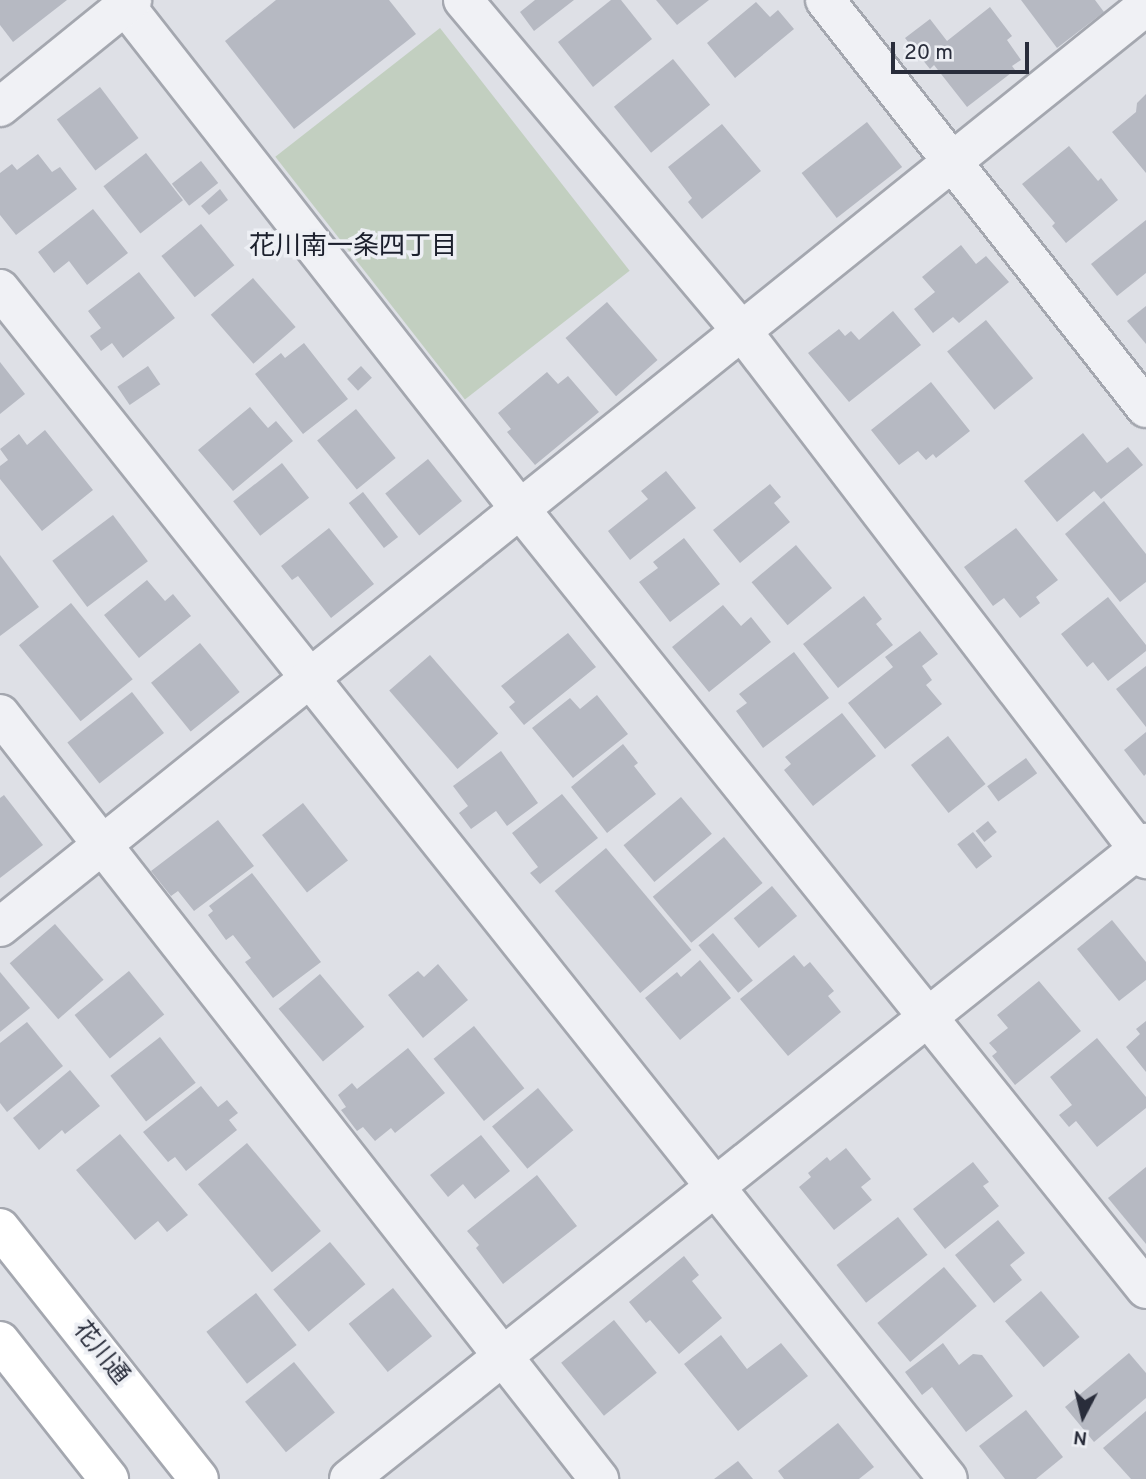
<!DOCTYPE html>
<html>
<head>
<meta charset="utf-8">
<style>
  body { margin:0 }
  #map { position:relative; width:1146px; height:1479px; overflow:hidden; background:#dee0e6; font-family:Overpass,"Noto Sans JP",sans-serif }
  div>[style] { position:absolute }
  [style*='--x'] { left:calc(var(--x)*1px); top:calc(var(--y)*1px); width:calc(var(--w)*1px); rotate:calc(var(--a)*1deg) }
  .green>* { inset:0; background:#c2cfc0; transform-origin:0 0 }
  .building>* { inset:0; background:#b6b9c2; transform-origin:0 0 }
  .roads { filter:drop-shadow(2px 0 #a4a7af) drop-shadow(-2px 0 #a4a7af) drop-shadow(0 2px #a4a7af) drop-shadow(0 -2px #a4a7af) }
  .street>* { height:38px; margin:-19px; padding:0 19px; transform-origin:19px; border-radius:19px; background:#f0f1f5 }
  .secondary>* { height:38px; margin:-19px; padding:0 19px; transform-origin:19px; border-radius:19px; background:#fff }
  span { translate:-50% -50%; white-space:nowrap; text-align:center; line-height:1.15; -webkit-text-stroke:7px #edeff4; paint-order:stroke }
  .street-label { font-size:24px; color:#292d3b }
  .neighbourhood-label { font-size:26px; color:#1b1f2c }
  .north { position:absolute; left:1048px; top:1381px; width:70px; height:70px; -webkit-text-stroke:5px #edeff4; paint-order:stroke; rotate:187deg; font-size:19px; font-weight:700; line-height:28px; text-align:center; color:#292d3b }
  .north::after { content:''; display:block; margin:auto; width:24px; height:32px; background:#292d3b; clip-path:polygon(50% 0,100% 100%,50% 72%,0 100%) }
  .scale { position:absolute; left:891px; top:42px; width:138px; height:32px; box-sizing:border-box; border:4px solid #292d3b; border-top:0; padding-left:9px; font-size:21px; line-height:24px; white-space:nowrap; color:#292d3b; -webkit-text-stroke:5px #edeff4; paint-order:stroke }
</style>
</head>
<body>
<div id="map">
  <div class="green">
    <div style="left:440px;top:28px;width:308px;height:209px;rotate:52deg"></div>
  </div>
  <div class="building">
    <div style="clip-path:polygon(0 0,67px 0,13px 42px,0 25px)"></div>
    <div style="clip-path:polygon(276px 0,389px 0,416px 34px,294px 129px,225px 41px)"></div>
    <div style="clip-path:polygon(535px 0,574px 0,534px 31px,520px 12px)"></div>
    <div style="clip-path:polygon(611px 0,621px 0,652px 39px,593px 87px,558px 42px)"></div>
    <div style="clip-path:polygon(656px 0,709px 0,677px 25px)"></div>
    <div style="clip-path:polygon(1021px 0,1095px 0,1104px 12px,1057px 48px)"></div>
    <div style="clip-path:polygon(756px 2px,770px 17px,778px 10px,794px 29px,735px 78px,707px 43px)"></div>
    <div style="clip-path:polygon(990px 7px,1012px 36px,1007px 40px,1021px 60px,1012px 66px,1015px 70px,967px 107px,934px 65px,930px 69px,905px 38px,930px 19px,947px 41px)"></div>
    <div style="left:673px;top:59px;width:59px;height:76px;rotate:51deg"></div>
    <div style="left:100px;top:87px;width:64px;height:54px;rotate:53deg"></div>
    <div style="clip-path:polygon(1146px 94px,1146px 173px,1112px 132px,1136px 112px,1137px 103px)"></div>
    <div style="left:867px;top:122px;width:57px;height:83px;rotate:52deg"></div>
    <div style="clip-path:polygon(722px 124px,761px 171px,702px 219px,688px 202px,692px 198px,668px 167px)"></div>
    <div style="clip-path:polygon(1069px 146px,1098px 181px,1101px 178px,1118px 200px,1066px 243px,1052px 226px,1055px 223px,1022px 184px)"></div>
    <div style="left:146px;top:153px;width:60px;height:54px;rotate:52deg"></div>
    <div style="clip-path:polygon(38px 154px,52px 172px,60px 167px,77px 189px,16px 235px,0 215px,0 173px,12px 164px,17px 170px)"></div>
    <div style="left:201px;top:161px;width:28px;height:37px;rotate:52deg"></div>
    <div style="clip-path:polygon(220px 189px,228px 200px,209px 215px,201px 206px)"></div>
    <div style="clip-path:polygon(93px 209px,128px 253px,87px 285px,69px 261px,54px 273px,38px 252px)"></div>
    <div style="clip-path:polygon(1146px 220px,1146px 273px,1117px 296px,1091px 264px)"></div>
    <div style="left:201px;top:224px;width:53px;height:51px;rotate:51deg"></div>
    <div style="clip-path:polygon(961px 245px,976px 264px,986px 256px,1009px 282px,959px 323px,953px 317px,933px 333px,914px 309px,935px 292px,922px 277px)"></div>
    <div style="clip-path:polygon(139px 272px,175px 318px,123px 358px,112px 343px,101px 351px,90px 336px,101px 328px,88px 311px)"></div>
    <div style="left:253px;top:278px;width:65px;height:56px;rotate:49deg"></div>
    <div style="left:607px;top:302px;width:77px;height:55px;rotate:49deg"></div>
    <div style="clip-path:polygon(1146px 306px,1146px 344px,1127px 321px)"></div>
    <div style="clip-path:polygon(893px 311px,921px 345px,849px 402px,808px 353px,839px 329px,845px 336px,851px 331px,859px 340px)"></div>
    <div style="left:986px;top:320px;width:75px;height:50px;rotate:51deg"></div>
    <div style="clip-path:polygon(304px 343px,348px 399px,303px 434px,255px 374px,281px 353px,285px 358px)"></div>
    <div style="clip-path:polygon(0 362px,25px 394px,0 414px)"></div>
    <div style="left:148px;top:366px;width:22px;height:37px;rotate:56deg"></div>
    <div style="left:361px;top:366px;width:16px;height:19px;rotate:47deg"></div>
    <div style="clip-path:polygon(547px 372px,558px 384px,568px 376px,599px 412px,535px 465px,507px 432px,511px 429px,498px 413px)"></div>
    <div style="clip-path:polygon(931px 382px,970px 431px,936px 458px,933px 454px,926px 460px,918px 451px,899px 465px,871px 430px)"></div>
    <div style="clip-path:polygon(250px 407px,268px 428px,276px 421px,293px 441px,233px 491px,198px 450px)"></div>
    <div style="left:356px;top:409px;width:63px;height:50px;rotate:51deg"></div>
    <div style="clip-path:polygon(45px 430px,93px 490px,42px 531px,0 479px,0 466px,8px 460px,0 449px,19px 434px,27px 445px)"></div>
    <div style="clip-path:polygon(1083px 433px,1107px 463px,1128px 447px,1143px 465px,1101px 499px,1094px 491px,1057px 522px,1024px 481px)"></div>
    <div style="left:428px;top:459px;width:54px;height:55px;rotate:51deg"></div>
    <div style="left:282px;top:463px;width:44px;height:62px;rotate:52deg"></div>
    <div style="clip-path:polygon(666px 471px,696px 508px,630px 560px,608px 531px,648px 499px,641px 491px)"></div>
    <div style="clip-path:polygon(770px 484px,781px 497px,774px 503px,790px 522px,740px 563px,713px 530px)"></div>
    <div style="left:363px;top:492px;width:57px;height:18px;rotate:52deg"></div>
    <div style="clip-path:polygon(1104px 501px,1146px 554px,1146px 582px,1120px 602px,1065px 534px)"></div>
    <div style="left:113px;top:515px;width:58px;height:76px;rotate:53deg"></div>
    <div style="clip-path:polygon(329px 528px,374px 584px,331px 618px,298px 576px,292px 580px,281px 566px)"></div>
    <div style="clip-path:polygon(1016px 528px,1058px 580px,1036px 597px,1040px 603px,1020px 618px,1004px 598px,993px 606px,964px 567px)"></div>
    <div style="clip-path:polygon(684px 538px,720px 584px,670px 622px,639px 582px,658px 568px,653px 562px)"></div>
    <div style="left:796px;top:545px;width:56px;height:58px;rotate:50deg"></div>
    <div style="clip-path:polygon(0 555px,39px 607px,0 636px)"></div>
    <div style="clip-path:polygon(147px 580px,165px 601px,173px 594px,191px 616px,139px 658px,104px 615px)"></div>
    <div style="clip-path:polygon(864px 596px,882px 619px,876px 624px,893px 645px,838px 688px,803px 644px)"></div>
    <div style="clip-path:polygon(1108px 597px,1146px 645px,1146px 651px,1108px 681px,1093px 662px,1087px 667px,1061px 634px)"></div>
    <div style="left:71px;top:603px;width:98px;height:67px;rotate:51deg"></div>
    <div style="clip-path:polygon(723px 605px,741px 626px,751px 617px,771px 642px,709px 692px,672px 647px)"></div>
    <div style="clip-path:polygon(920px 631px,938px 654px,922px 666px,932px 680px,926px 685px,942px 704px,885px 749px,848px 703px,893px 667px,885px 657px)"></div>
    <div style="clip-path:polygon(568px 633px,596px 667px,524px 725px,509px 707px,515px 702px,501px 686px)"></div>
    <div style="left:200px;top:643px;width:63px;height:63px;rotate:51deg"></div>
    <div style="clip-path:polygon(794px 652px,829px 698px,763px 748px,736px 711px,747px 703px,739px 694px)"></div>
    <div style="left:430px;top:655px;width:104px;height:54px;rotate:49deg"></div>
    <div style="clip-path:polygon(1146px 666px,1146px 727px,1116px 689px)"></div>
    <div style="left:132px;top:692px;width:52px;height:82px;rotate:52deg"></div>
    <div style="clip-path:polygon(597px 695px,628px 734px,573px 778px,532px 728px,570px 698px,580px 709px)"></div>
    <div style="clip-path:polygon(842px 713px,876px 756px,813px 806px,784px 770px,791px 764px,785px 757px)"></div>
    <div style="clip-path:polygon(1146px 732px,1146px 774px,1144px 776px,1124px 750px)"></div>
    <div style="left:948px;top:736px;width:61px;height:47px;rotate:52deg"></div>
    <div style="clip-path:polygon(623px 744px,638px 763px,634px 766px,656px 794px,607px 833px,571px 787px)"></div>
    <div style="clip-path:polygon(501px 751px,538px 803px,507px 826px,496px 811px,471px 829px,459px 813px,468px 806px,453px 786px)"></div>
    <div style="left:1026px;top:758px;width:19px;height:48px;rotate:54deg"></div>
    <div style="clip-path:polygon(562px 794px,598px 838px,540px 884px,530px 873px,538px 867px,512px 833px)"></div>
    <div style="clip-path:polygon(4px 795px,43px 845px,0 878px,0 798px)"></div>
    <div style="left:681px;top:797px;width:48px;height:75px;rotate:50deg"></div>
    <div style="left:303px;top:803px;width:73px;height:52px;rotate:52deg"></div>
    <div style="clip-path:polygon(218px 820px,254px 866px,194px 911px,178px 891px,171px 896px,151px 871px)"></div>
    <div style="left:988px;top:821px;width:14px;height:16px;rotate:51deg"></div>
    <div style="left:973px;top:832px;width:31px;height:20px;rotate:52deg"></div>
    <div style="left:724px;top:837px;width:60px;height:93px;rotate:50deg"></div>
    <div style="left:606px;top:848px;width:133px;height:67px;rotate:50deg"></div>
    <div style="clip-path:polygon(252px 873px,321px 962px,273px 998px,245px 962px,251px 958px,233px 935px,226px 940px,208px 915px,213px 911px,209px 906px)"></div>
    <div style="left:772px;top:886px;width:39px;height:50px;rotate:50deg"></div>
    <div style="clip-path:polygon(1112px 920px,1146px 962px,1146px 980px,1119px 1001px,1077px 949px)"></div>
    <div style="left:55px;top:924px;width:74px;height:60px;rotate:49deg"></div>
    <div style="left:713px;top:933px;width:62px;height:19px;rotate:50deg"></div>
    <div style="clip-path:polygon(794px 955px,804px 967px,810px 962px,834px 991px,828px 996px,841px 1012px,788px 1056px,740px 999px)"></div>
    <div style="clip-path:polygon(700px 960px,731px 998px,680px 1040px,645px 998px,677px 972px,681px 977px)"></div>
    <div style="clip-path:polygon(438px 964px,468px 1000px,423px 1038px,388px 995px,418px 971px,424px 977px)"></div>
    <div style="left:129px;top:971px;width:56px;height:70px;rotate:51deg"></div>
    <div style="clip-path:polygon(0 972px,30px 1008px,0 1032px)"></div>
    <div style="left:320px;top:974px;width:69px;height:54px;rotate:50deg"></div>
    <div style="clip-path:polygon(1039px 981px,1081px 1031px,1015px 1085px,992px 1056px,997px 1052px,989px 1043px,1008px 1028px,997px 1015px)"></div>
    <div style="clip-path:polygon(1146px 1021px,1146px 1072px,1126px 1047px,1140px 1034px,1136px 1029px)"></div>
    <div style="clip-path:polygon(27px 1022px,63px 1066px,7px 1112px,0 1103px,0 1043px)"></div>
    <div style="left:474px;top:1026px;width:80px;height:52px;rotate:51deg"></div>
    <div style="left:160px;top:1037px;width:58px;height:63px;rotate:52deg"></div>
    <div style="clip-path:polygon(1097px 1038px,1146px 1097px,1146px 1108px,1097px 1147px,1076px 1121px,1069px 1127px,1059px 1115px,1072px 1105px,1050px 1077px)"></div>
    <div style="clip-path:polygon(408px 1048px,445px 1093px,395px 1133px,391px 1128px,375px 1141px,363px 1127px,357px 1131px,341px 1110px,346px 1107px,338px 1095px,352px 1083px,357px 1089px)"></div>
    <div style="clip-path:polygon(70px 1070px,100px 1106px,65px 1134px,62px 1130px,39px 1150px,13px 1118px)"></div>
    <div style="clip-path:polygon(201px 1086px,218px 1107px,227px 1100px,238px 1113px,229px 1120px,237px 1130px,186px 1171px,175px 1157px,168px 1162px,143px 1132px)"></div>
    <div style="left:538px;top:1088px;width:55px;height:60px;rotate:50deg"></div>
    <div style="clip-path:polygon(120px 1134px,188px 1215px,167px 1232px,158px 1221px,135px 1240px,76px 1170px)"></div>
    <div style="clip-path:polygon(481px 1135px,510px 1171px,475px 1199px,463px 1184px,448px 1197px,430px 1175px)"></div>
    <div style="left:247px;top:1143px;width:115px;height:64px;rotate:50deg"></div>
    <div style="clip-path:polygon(846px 1148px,871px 1179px,861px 1187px,872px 1200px,834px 1230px,799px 1187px,811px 1177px,808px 1173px,827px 1157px,830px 1161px)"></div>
    <div style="clip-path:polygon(973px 1162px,989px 1182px,983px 1186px,999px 1206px,945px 1249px,913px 1209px)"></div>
    <div style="clip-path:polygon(1146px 1167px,1146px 1244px,1108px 1198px)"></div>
    <div style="clip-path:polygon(537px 1175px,577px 1226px,503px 1284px,476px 1248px,479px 1245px,467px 1231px)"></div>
    <div style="left:898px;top:1217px;width:48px;height:78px;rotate:52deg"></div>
    <div style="clip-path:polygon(998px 1220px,1025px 1253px,1010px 1265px,1022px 1280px,994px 1303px,955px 1255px)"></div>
    <div style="left:330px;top:1242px;width:55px;height:74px;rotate:50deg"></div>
    <div style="clip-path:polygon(684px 1256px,699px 1275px,692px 1281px,722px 1318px,679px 1354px,650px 1320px,646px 1323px,629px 1302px)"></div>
    <div style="left:944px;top:1267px;width:51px;height:87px;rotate:50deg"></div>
    <div style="left:393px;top:1288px;width:62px;height:57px;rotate:51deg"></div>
    <div style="left:1041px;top:1291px;width:60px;height:47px;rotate:50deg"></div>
    <div style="left:256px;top:1293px;width:66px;height:63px;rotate:52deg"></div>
    <div style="left:614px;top:1320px;width:68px;height:68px;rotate:51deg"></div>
    <div style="clip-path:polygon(721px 1335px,747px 1369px,781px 1343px,808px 1376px,738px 1431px,684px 1364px)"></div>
    <div style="clip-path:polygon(943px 1343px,959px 1365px,973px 1354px,982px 1355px,1013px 1396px,966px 1432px,932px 1387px,922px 1395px,905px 1372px)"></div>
    <div style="clip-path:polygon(1129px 1353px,1146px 1373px,1146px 1398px,1094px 1442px,1065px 1407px)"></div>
    <div style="left:294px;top:1362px;width:65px;height:63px;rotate:51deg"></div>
    <div style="clip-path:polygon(1026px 1410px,1063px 1457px,1036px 1479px,1005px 1479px,979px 1446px)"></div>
    <div style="clip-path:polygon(1146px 1411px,1146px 1479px,1131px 1479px,1103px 1448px)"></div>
    <div style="clip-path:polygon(838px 1423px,874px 1467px,859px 1479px,784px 1479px,778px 1471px)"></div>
    <div style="clip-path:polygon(738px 1461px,753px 1479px,714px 1479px)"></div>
  </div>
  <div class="roads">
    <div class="street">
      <div style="--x:121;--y:0;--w:647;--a:51.91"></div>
      <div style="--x:520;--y:509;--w:1000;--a:51.25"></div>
      <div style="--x:463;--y:0;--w:433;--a:49.9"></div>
      <div style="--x:742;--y:331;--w:665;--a:52.58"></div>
      <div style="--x:825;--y:0;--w:519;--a:51.81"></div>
      <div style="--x:0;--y:107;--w:170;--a:-39"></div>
      <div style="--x:0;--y:289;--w:1521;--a:51.46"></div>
      <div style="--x:0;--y:714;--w:972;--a:51.94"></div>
      <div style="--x:0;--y:927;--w:1470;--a:-38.79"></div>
      <div style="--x:349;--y:1479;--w:1020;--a:-38.59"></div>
    </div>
    <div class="secondary">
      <div style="--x:0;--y:1228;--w:320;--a:51.6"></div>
      <div style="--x:0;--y:1341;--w:176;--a:51.7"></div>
    </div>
  </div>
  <div class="street-label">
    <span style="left:100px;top:1354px;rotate:51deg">花川通</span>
  </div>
  <div class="neighbourhood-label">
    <span style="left:353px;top:248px">花川南一条四丁目</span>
  </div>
  <div class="north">N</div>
  <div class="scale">20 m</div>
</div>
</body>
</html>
